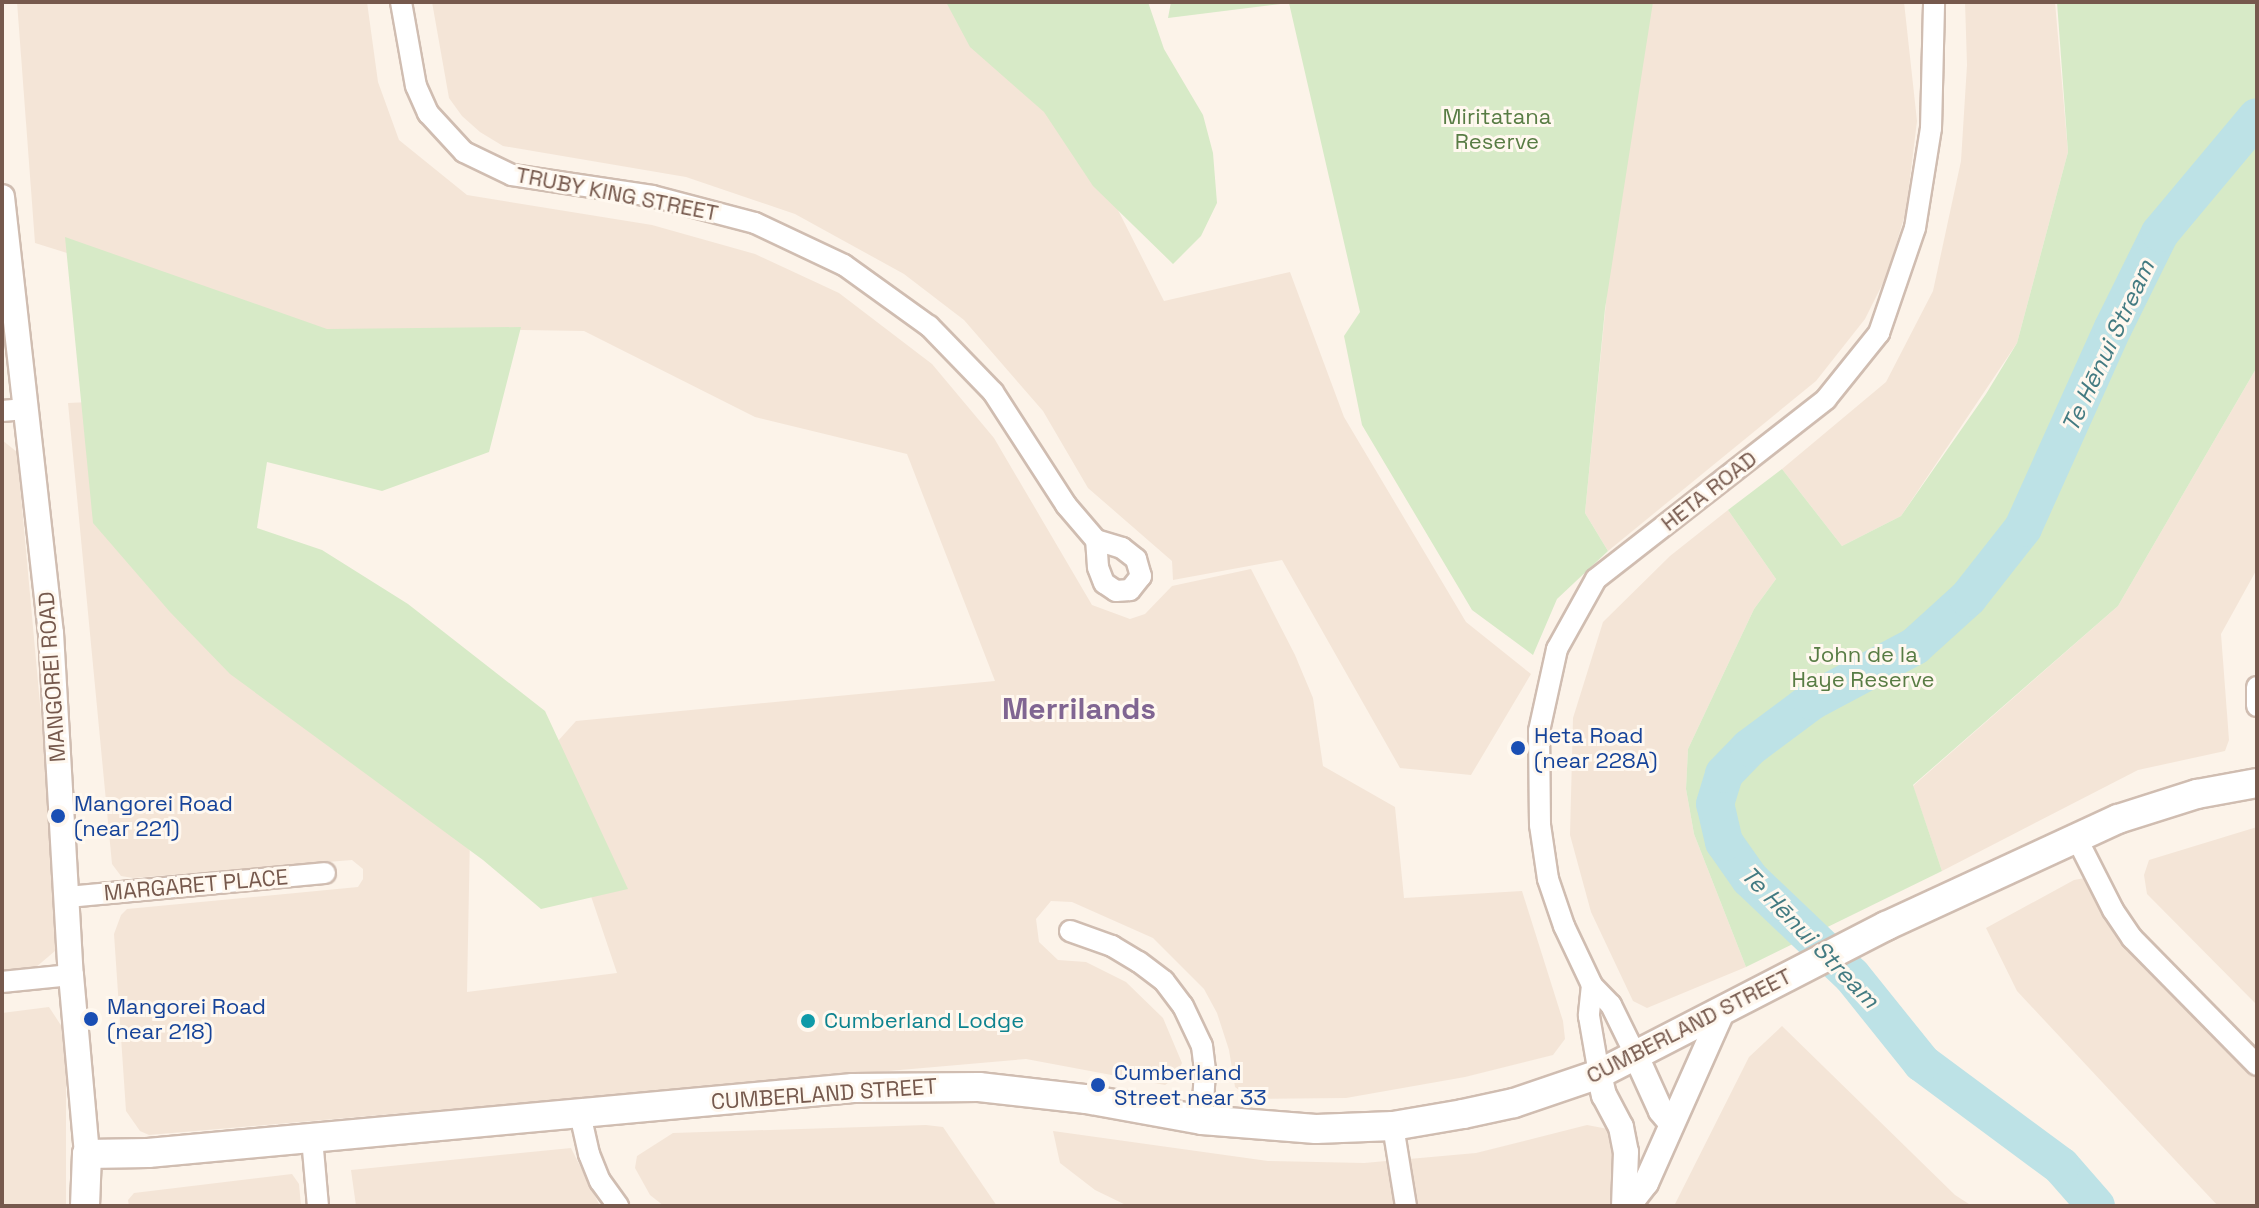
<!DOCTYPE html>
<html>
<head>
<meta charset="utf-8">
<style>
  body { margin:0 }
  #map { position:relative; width:2259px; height:1208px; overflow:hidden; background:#fcf3e9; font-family:"Space Grotesk",sans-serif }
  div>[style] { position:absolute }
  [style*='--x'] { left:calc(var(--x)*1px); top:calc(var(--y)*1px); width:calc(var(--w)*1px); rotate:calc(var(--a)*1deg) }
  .residential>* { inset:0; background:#f4e5d7 }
  .green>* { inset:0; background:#d7eac7 }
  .river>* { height:38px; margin:-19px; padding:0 19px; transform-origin:19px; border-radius:19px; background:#bde2e6 }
  .roads { filter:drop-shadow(2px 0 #d0bdb1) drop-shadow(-2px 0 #d0bdb1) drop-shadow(0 2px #d0bdb1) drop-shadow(0 -2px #d0bdb1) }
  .minor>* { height:20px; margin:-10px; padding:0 10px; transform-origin:10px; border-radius:10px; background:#fff }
  .tertiary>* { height:24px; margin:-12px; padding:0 12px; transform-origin:12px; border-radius:12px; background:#fff }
  .secondary>* { height:28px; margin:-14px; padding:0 14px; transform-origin:14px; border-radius:14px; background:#fff }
  .dots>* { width:22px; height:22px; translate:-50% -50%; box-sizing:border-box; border:4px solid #fff8ef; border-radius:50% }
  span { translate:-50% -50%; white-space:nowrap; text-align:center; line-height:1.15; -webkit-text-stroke:6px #fff8ef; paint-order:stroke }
  .park-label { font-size:22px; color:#587c44 }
  .street-label { font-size:22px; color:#76594d }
  .transit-label { font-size:22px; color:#164399 }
  .left { translate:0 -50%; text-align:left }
  .culture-label { font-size:22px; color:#0d838f }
  .water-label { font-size:24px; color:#437b82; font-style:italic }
  .district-label { font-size:30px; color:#806592; font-weight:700 }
  .frame { position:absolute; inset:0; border:4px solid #76594d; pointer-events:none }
</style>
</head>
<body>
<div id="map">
  <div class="residential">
    <div style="clip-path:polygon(17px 2px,367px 2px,378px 82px,399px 140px,467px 195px,652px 225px,755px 254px,839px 293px,932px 364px,994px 438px,1092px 605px,1130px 619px,1145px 614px,1172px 586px,1251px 569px,1295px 655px,1313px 698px,1323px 766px,1395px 807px,1404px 898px,1522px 891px,1563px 1021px,1565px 1039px,1553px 1055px,1465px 1077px,1346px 1098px,1251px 1099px,1235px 1087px,1229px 1050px,1217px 1013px,1204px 989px,1153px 938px,1072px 902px,1051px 901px,1036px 919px,1039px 942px,1058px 960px,1086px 962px,1126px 982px,1163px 1018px,1182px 1063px,1175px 1078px,1165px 1085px,1026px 1059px,149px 1135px,140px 1131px,126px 1111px,114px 934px,121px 915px,127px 909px,358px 887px,363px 879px,363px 869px,352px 860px,133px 878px,121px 876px,112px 864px,68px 403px,155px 399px,470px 835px,467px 992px,617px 973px,548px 769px,549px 751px,576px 721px,995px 681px,907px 454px,755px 417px,584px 331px,449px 329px,336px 337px,35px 243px)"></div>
    <div style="clip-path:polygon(432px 2px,952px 2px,1078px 131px,1164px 301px,1290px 272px,1344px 417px,1466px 622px,1531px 674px,1471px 775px,1400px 768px,1282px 560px,1173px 580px,1172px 561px,1088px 488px,1043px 411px,964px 320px,904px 274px,795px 214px,686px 177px,503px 146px,480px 132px,462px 116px,449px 98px)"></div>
    <div style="clip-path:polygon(1636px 2px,1904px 2px,1917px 121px,1906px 211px,1887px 275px,1865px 319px,1816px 381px,1608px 551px,1585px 513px)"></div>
    <div style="clip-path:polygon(1965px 2px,2055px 2px,2068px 152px,2017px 343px,1901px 516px,1842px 546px,1782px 469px,1886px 382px,1933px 291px,1961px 161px,1967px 65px)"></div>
    <div style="clip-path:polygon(2257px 367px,2257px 569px,2221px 634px,2229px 740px,2225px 751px,2138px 770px,1942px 871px,1913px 786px,2118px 606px)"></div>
    <div style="clip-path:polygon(2px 440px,17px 452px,62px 945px,35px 968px,2px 972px)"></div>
    <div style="clip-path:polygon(1728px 510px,1776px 579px,1754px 609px,1688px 749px,1686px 789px,1694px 834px,1746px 967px,1647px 1008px,1633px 1001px,1591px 912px,1570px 835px,1573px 718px,1603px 622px,1670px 556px)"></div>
    <div style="clip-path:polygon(2257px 827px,2257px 1005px,2147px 894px,2144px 875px,2149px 860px)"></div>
    <div style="clip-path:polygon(2085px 878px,2094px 899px,2130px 947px,2257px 1072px,2257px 1206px,2218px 1206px,2017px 991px,1986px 928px,2074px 880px)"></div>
    <div style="clip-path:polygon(49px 1007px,66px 1033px,66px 1206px,2px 1206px,2px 1013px)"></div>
    <div style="clip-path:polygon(1782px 1026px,1955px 1195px,1972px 1206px,1674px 1206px,1749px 1057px)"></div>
    <div style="clip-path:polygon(926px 1125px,943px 1127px,997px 1206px,664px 1206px,650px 1195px,635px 1168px,637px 1156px,673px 1133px)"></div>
    <div style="clip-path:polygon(1587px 1125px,1608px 1129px,1612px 1135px,1617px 1160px,1615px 1206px,1128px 1206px,1095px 1190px,1060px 1163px,1053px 1131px,1268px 1161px,1364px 1163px,1476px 1153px)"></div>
    <div style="clip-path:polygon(571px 1148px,600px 1206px,356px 1206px,351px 1170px)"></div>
    <div style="clip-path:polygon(292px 1174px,299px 1184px,301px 1206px,129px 1206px,128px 1200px,134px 1193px)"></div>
  </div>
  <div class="green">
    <div style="clip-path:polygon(946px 2px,1148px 2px,1164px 49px,1203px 115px,1213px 153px,1217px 203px,1201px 236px,1173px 264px,1093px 186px,1044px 112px,970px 47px)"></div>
    <div style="clip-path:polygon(1171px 2px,1653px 2px,1605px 309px,1585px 513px,1608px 551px,1557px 599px,1533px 655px,1472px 610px,1362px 425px,1344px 336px,1360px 312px,1289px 3px,1168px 18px)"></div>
    <div style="clip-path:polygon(2057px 2px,2257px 2px,2257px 367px,2118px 606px,1913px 785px,1942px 871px,1746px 967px,1694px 834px,1686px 789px,1688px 749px,1754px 609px,1776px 579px,1728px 510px,1782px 469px,1842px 546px,1901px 516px,1986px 394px,2017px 343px,2068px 152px)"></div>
    <div style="clip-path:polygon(65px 237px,327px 329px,521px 327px,489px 452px,382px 491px,267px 462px,257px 528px,322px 550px,408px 604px,545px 711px,628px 889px,541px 909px,483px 860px,230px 674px,170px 612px,93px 523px)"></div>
  </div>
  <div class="river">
    <div style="--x:2096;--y:1206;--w:53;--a:-131.2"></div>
    <div style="--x:2061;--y:1166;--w:173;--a:-143.5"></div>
    <div style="--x:1922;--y:1063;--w:112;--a:-128.8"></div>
    <div style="--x:1852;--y:976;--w:141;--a:-136.4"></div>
    <div style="--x:1750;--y:879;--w:45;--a:-125.1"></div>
    <div style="--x:1724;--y:842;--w:39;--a:-103"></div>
    <div style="--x:1715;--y:804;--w:31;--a:-73"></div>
    <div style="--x:1724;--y:774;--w:36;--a:-46"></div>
    <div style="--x:1749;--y:748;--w:79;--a:-36.7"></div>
    <div style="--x:1812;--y:701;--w:117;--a:-28.1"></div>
    <div style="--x:1915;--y:646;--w:72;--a:-42.2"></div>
    <div style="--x:1968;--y:598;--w:89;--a:-51.8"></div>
    <div style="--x:2023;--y:528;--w:219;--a:-65.8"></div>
    <div style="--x:2113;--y:328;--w:106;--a:-63.7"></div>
    <div style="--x:2160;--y:233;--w:151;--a:-50.1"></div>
  </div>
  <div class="roads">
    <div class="minor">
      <div style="--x:401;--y:2;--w:85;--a:79.9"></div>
      <div style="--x:416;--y:86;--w:30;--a:66"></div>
      <div style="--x:428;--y:113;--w:53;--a:47.3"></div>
      <div style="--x:464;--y:152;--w:53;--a:25.6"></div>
      <div style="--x:512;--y:175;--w:142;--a:8.5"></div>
      <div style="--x:652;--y:196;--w:106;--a:14.7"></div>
      <div style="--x:755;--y:223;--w:98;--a:25.3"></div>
      <div style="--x:844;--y:265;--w:105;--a:35.7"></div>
      <div style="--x:929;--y:326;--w:92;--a:45.9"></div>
      <div style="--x:993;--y:392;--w:135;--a:57.1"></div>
      <div style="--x:1066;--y:505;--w:46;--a:49.4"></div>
      <div style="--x:1096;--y:540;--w:27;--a:17"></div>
      <div style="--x:1122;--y:548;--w:18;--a:38"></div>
      <div style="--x:1136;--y:559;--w:18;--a:74"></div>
      <div style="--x:1141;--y:576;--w:18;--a:128"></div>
      <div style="--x:1130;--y:590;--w:14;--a:176"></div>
      <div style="--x:1116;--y:591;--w:14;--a:-146"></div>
      <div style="--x:1104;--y:583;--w:17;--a:-111"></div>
      <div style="--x:1098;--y:567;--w:27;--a:-94"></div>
      <div style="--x:2;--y:411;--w:23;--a:-5"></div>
      <div style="--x:2257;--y:687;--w:19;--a:90"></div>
      <div style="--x:2076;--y:837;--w:82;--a:63.1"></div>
      <div style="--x:2113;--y:910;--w:34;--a:56"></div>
      <div style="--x:2132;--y:938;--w:178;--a:45.5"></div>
      <div style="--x:67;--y:897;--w:259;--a:-5.3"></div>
      <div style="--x:1070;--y:931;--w:45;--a:19.7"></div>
      <div style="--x:1112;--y:946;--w:31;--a:31"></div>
      <div style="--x:1139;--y:962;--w:31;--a:37"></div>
      <div style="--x:1164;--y:981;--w:31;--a:53"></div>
      <div style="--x:1183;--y:1006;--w:44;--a:64.6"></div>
      <div style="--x:1202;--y:1046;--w:24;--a:83"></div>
      <div style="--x:1205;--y:1070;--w:50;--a:93.4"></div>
      <div style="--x:2;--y:982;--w:69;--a:-5.8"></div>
      <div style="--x:1592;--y:985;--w:31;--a:96"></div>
      <div style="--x:1589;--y:1016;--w:59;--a:80.2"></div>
      <div style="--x:1636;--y:1056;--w:57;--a:-116.1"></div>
      <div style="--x:1611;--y:1005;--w:28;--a:-134"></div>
      <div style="--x:1592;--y:985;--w:65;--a:-115.4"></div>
      <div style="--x:1564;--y:926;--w:50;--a:-108.8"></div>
      <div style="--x:1548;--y:879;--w:55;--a:-98.4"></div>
      <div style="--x:1540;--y:825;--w:94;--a:-90.6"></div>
      <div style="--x:1539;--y:731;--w:84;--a:-77.6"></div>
      <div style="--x:1557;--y:649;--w:80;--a:-60.9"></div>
      <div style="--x:1596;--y:579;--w:292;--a:-38"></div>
      <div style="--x:1826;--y:399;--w:85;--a:-51.2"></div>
      <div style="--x:1879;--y:333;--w:111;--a:-71.1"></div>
      <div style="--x:1915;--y:228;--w:101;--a:-80.9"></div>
      <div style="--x:1931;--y:128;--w:126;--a:-88.6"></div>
      <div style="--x:580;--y:1114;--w:41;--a:77.3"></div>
      <div style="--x:589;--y:1154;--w:29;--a:68"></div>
      <div style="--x:600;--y:1181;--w:31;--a:54"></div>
      <div style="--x:1393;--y:1126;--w:81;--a:80.8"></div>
      <div style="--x:312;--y:1138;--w:68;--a:85"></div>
    </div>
    <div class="tertiary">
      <div style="--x:2;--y:197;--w:439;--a:83.6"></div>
      <div style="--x:51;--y:633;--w:343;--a:86.7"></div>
      <div style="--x:71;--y:975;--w:180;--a:84.9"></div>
      <div style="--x:1636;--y:1056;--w:60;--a:65.6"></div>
      <div style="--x:1661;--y:1111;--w:16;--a:50"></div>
      <div style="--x:1599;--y:1074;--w:22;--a:77"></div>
      <div style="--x:1604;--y:1095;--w:36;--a:62"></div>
      <div style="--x:1621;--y:1127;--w:25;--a:79"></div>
      <div style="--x:1626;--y:1152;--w:54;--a:92.1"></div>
      <div style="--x:1628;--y:1206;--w:29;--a:-52"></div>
      <div style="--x:1646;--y:1183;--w:189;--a:-66"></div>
    </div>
    <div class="secondary">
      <div style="--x:85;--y:1206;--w:52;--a:-87.8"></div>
      <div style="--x:87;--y:1154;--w:61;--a:-0.9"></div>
      <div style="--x:148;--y:1153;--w:708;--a:-5.27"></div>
      <div style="--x:853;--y:1088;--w:126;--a:-0.5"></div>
      <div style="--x:979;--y:1087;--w:108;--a:6.4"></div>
      <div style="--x:1086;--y:1099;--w:118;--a:10.3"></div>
      <div style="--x:1202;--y:1120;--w:114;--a:4.5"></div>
      <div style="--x:1316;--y:1129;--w:77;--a:-2.2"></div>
      <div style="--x:1393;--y:1126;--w:71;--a:-9.7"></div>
      <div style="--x:1463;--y:1114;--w:52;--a:-12.2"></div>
      <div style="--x:1514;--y:1103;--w:90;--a:-18.8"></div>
      <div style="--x:1599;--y:1074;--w:323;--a:-27.3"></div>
      <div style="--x:1886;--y:926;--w:255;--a:-24.8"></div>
      <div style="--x:2118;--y:819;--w:83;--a:-17.6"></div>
      <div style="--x:2197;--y:794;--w:61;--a:-10.4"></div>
    </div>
  </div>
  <div class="dots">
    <div style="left:1518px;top:748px;background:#1a4fb4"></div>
    <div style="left:58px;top:816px;background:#1a4fb4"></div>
    <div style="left:91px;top:1019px;background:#1a4fb4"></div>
    <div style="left:808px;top:1021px;background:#0f9aa8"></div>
    <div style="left:1098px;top:1085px;background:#1a4fb4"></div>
  </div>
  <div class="park-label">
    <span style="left:1497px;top:129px">Miritatana<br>Reserve</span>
    <span style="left:1863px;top:667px">John de la<br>Haye Reserve</span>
  </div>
  <div class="street-label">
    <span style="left:617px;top:194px;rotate:11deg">TRUBY KING STREET</span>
    <span style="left:1709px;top:491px;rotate:-38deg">HETA ROAD</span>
    <span style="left:52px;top:677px;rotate:-94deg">MANGOREI ROAD</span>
    <span style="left:196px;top:885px;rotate:-5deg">MARGARET PLACE</span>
    <span style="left:1689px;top:1026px;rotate:-27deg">CUMBERLAND STREET</span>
    <span style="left:824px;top:1094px;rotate:-4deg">CUMBERLAND STREET</span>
  </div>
  <div class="transit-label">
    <span class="left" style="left:1534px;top:748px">Heta Road<br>(near 228A)</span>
    <span class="left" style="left:74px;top:816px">Mangorei Road<br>(near 221)</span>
    <span class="left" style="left:107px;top:1019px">Mangorei Road<br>(near 218)</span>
    <span class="left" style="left:1114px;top:1085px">Cumberland<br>Street near 33</span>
  </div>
  <div class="culture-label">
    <span class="left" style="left:824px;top:1021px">Cumberland Lodge</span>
  </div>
  <div class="water-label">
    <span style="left:2108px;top:346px;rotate:-65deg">Te Hēnui Stream</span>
    <span style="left:1810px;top:937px;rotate:46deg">Te Hēnui Stream</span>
  </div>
  <div class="district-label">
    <span style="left:1079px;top:709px">Merrilands</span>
  </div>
  <div class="frame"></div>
</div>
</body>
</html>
